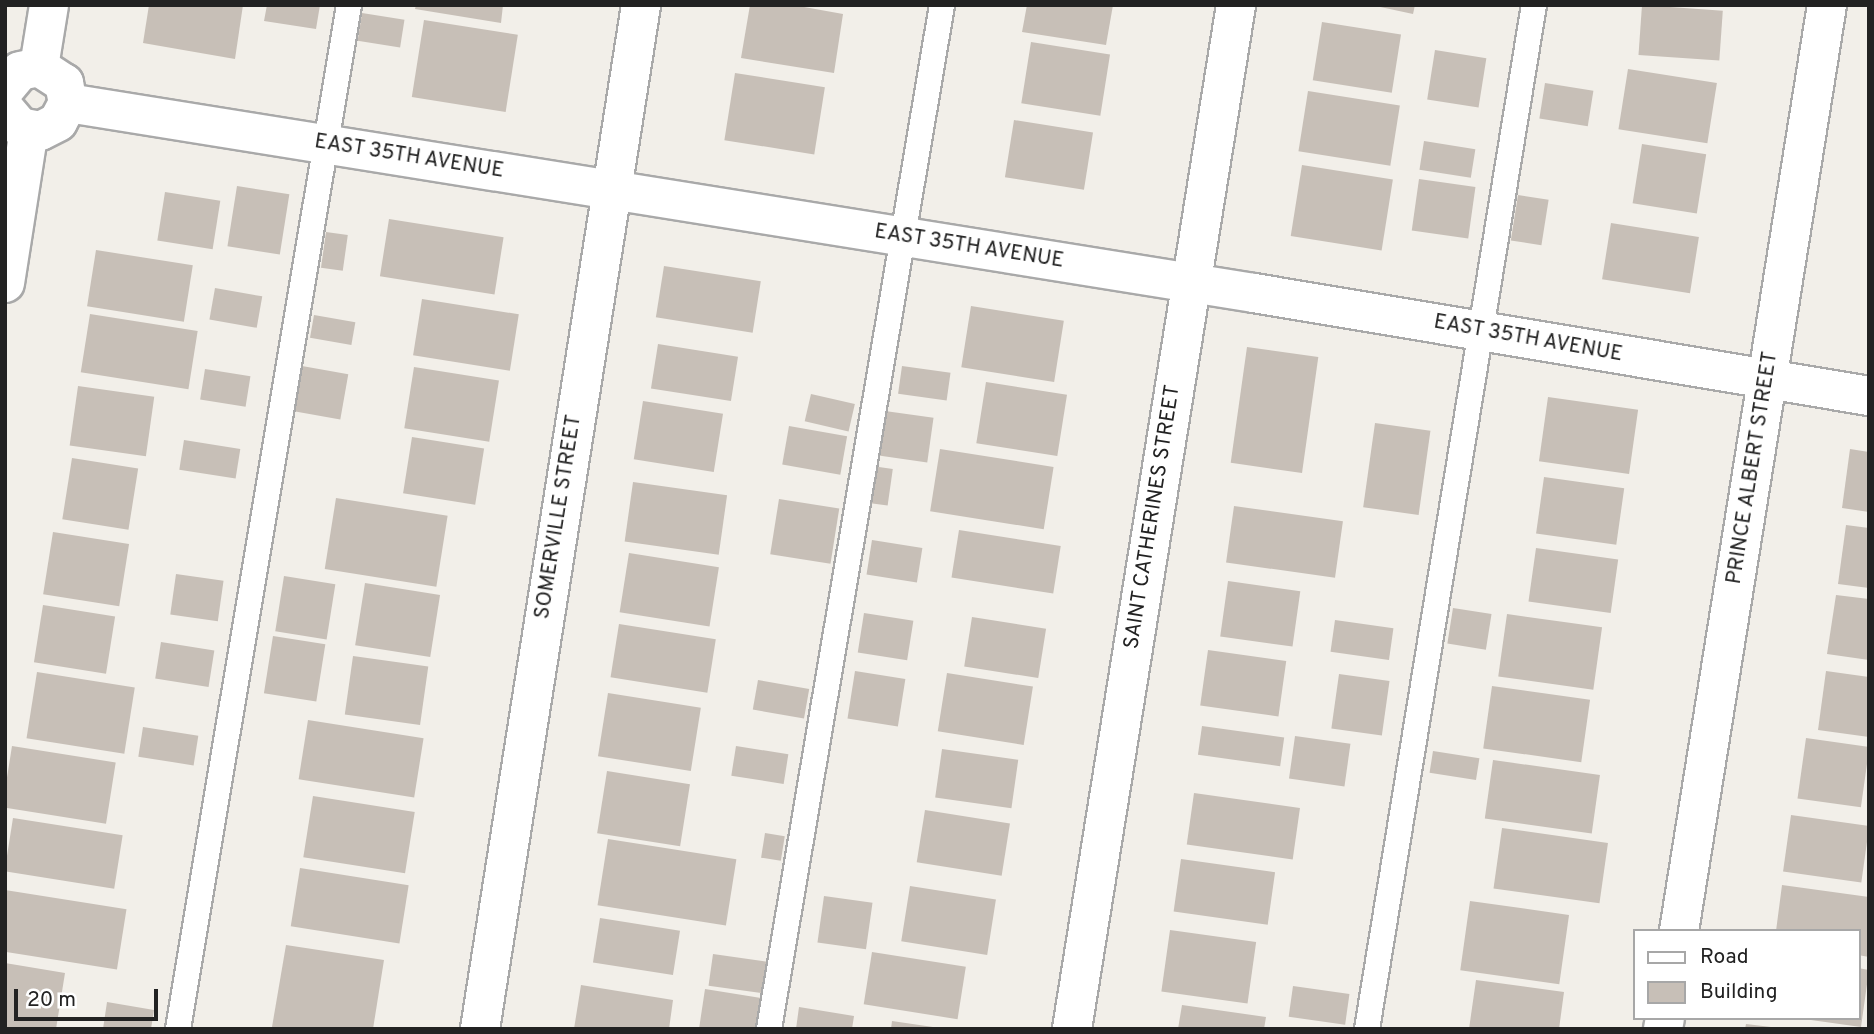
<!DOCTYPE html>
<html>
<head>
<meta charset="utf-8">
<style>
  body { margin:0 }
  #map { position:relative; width:1874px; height:1034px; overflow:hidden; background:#f2efe9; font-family:Overpass,sans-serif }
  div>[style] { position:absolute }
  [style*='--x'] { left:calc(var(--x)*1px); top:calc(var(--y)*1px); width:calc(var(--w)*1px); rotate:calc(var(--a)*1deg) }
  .building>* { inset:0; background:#c7bfb7; transform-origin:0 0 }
  .roads { filter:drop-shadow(2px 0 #a9a9a9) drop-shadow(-2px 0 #a9a9a9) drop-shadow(0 2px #a9a9a9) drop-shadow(0 -2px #a9a9a9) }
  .lane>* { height:24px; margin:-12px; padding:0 12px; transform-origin:12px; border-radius:12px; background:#fff }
  .street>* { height:38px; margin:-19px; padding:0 19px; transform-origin:19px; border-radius:19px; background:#fff }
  span { translate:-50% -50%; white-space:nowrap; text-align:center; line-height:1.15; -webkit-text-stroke:5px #fff; paint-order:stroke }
  .street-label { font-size:21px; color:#222 }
  .frame { position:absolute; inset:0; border:7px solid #222; pointer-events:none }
  .legend { position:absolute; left:1633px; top:929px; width:228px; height:91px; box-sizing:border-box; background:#fff; border:2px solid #a7a7a7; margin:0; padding:9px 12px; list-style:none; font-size:21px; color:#222 }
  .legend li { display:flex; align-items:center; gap:14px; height:35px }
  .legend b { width:35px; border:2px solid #a7a7a7 }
  .scale { position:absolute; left:14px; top:989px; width:144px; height:32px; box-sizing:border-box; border:4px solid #222; border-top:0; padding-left:9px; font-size:21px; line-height:24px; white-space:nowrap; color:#222; -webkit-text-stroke:5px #fff; paint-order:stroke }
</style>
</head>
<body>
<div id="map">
  <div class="building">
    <div style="clip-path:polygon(149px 5px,243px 5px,235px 59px,143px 43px)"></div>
    <div style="clip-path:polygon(267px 5px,320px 5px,316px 29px,264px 21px)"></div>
    <div style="clip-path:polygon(416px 5px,503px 5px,501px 23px,415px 9px)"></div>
    <div style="clip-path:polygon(750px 5px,793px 5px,843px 14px,834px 73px,741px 58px)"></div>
    <div style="clip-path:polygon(1027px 5px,1113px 5px,1106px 45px,1022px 32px)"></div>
    <div style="clip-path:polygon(1371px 5px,1415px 5px,1413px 14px)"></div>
    <div style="left:1642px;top:5px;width:81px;height:50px;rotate:4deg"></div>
    <div style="left:362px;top:13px;width:43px;height:28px;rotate:9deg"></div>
    <div style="left:424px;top:20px;width:95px;height:78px;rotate:9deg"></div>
    <div style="left:1322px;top:22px;width:80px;height:59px;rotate:9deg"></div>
    <div style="left:1031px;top:42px;width:80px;height:62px;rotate:9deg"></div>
    <div style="left:1435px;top:50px;width:52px;height:50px;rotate:9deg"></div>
    <div style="left:1628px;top:69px;width:90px;height:61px;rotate:9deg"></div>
    <div style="left:735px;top:73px;width:91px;height:68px;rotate:9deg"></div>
    <div style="left:1545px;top:83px;width:49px;height:36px;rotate:9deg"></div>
    <div style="left:1308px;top:91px;width:93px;height:61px;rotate:9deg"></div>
    <div style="left:1014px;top:120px;width:80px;height:58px;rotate:9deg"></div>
    <div style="left:1424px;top:141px;width:52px;height:29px;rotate:9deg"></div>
    <div style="left:1642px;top:144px;width:65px;height:60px;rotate:9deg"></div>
    <div style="left:1302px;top:165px;width:92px;height:72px;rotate:9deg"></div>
    <div style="left:1419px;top:179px;width:57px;height:52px;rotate:8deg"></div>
    <div style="left:237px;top:186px;width:53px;height:61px;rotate:9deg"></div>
    <div style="left:165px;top:192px;width:56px;height:49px;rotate:9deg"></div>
    <div style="left:1518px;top:195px;width:31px;height:46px;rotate:9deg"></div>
    <div style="left:389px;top:219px;width:116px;height:58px;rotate:9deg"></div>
    <div style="left:1611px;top:223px;width:89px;height:57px;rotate:9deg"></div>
    <div style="left:326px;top:232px;width:22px;height:36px;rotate:8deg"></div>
    <div style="left:96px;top:250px;width:98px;height:57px;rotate:9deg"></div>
    <div style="left:664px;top:266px;width:98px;height:52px;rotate:9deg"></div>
    <div style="left:215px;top:288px;width:48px;height:32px;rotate:10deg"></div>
    <div style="left:422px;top:299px;width:98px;height:57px;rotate:9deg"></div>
    <div style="left:971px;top:306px;width:94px;height:62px;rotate:9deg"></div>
    <div style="left:90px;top:314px;width:109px;height:59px;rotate:9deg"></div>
    <div style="left:314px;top:315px;width:42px;height:23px;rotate:10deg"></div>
    <div style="left:658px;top:344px;width:81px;height:45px;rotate:9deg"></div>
    <div style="left:1247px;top:347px;width:72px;height:117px;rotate:8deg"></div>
    <div style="left:302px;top:366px;width:47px;height:46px;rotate:10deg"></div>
    <div style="left:902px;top:366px;width:49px;height:28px;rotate:8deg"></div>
    <div style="left:414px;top:367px;width:86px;height:62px;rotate:9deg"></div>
    <div style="left:205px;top:369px;width:46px;height:31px;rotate:9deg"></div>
    <div style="left:986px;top:382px;width:82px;height:62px;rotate:9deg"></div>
    <div style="left:78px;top:386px;width:77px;height:60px;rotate:8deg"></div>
    <div style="left:811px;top:394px;width:45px;height:28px;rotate:13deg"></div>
    <div style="left:1548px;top:397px;width:91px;height:65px;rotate:8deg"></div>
    <div style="left:643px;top:401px;width:81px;height:59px;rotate:9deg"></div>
    <div style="left:885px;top:411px;width:49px;height:45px;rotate:8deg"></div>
    <div style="left:1375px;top:423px;width:56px;height:85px;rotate:8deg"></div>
    <div style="left:789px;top:426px;width:59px;height:39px;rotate:10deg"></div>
    <div style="left:412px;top:437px;width:73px;height:57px;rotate:9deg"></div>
    <div style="left:184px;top:440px;width:57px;height:30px;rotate:9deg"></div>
    <div style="left:940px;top:449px;width:115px;height:63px;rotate:9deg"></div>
    <div style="clip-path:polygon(1850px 449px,1869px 452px,1869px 512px,1842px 508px)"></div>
    <div style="left:72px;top:458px;width:67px;height:62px;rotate:9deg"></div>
    <div style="left:872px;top:466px;width:21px;height:37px;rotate:8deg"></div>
    <div style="left:1544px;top:477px;width:81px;height:57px;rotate:8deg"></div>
    <div style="left:633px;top:482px;width:95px;height:60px;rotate:8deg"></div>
    <div style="left:336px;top:498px;width:113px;height:72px;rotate:9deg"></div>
    <div style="left:779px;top:499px;width:61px;height:56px;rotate:9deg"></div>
    <div style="left:1234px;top:506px;width:110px;height:57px;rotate:8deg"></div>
    <div style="clip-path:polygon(1846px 525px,1869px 528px,1869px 588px,1838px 584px)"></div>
    <div style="left:959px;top:530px;width:103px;height:48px;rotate:9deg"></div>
    <div style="left:53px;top:532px;width:77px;height:63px;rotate:9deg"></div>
    <div style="left:872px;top:540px;width:51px;height:35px;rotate:9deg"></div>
    <div style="left:1536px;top:548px;width:83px;height:54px;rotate:8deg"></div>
    <div style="left:629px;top:553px;width:91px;height:60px;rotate:9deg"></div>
    <div style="left:176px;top:574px;width:48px;height:41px;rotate:8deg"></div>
    <div style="left:284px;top:576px;width:52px;height:56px;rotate:9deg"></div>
    <div style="left:1228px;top:581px;width:73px;height:56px;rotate:8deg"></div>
    <div style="left:365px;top:583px;width:76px;height:63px;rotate:9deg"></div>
    <div style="clip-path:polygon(1836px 595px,1869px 599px,1869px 660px,1827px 654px)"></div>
    <div style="left:43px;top:605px;width:73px;height:58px;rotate:9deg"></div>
    <div style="left:1453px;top:608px;width:39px;height:36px;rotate:9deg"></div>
    <div style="left:864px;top:613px;width:50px;height:40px;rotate:9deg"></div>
    <div style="left:1507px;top:614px;width:96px;height:63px;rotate:8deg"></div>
    <div style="left:972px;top:617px;width:75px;height:50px;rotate:9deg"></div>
    <div style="left:1335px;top:620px;width:59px;height:32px;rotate:8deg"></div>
    <div style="left:619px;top:624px;width:98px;height:54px;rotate:9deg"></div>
    <div style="left:273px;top:636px;width:53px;height:58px;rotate:9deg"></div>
    <div style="left:161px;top:642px;width:54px;height:37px;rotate:9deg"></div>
    <div style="left:1208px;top:650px;width:79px;height:56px;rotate:8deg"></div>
    <div style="left:353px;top:656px;width:76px;height:59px;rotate:8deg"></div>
    <div style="left:855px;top:671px;width:51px;height:48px;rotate:9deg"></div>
    <div style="clip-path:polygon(1826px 671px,1869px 677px,1869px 737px,1818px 730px)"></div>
    <div style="left:37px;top:672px;width:99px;height:67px;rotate:9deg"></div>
    <div style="left:947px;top:673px;width:87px;height:59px;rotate:9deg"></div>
    <div style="left:1339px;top:674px;width:51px;height:55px;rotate:8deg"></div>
    <div style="left:758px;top:680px;width:52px;height:30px;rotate:10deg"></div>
    <div style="left:1492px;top:686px;width:99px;height:63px;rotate:8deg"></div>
    <div style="left:608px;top:693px;width:94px;height:64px;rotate:9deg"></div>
    <div style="left:308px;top:720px;width:117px;height:60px;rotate:9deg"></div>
    <div style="left:1202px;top:726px;width:83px;height:29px;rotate:8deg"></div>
    <div style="left:143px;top:727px;width:56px;height:30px;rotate:9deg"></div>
    <div style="left:1295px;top:736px;width:56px;height:43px;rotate:8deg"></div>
    <div style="left:1806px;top:738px;width:64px;height:61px;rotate:8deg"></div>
    <div style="left:12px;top:746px;width:105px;height:62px;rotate:9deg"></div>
    <div style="left:736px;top:746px;width:53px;height:30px;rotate:9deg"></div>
    <div style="left:942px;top:749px;width:77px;height:49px;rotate:8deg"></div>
    <div style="left:1433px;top:751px;width:47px;height:22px;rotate:9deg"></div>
    <div style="left:1493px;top:760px;width:108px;height:59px;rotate:8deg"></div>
    <div style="left:607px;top:771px;width:84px;height:63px;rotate:9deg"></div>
    <div style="left:1194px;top:793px;width:107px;height:52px;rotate:8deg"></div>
    <div style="left:313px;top:796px;width:103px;height:62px;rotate:9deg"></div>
    <div style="left:925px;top:810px;width:86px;height:53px;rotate:9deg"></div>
    <div style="left:1791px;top:815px;width:79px;height:57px;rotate:8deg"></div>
    <div style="left:13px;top:818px;width:111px;height:54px;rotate:9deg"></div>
    <div style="left:1502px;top:828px;width:107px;height:61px;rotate:8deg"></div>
    <div style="left:765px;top:833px;width:20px;height:25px;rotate:9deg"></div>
    <div style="left:608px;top:839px;width:130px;height:67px;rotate:9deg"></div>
    <div style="left:1181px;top:859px;width:95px;height:53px;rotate:8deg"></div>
    <div style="left:300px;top:868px;width:110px;height:59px;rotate:9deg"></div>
    <div style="clip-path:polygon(1782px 885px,1869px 897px,1869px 957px,1858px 955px,1858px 931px,1776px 931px)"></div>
    <div style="left:910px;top:886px;width:87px;height:56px;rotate:9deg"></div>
    <div style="left:5px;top:890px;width:123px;height:61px;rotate:9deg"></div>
    <div style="left:824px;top:896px;width:49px;height:47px;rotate:8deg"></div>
    <div style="left:1470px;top:901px;width:100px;height:70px;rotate:8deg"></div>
    <div style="left:600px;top:918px;width:81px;height:45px;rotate:9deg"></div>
    <div style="left:1170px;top:930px;width:87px;height:62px;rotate:8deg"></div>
    <div style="clip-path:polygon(286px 945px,384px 960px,373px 1029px,272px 1027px)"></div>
    <div style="left:872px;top:952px;width:95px;height:53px;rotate:9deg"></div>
    <div style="left:713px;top:954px;width:55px;height:32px;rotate:8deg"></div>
    <div style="clip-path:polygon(5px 963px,65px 973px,56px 1029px,5px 1027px)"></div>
    <div style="clip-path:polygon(1858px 968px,1869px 970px,1861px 1027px,1811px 1020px,1858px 1018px)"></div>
    <div style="clip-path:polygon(1476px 980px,1564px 992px,1559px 1029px,1469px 1029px)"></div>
    <div style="clip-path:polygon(581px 985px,673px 1000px,669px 1029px,574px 1029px)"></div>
    <div style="left:1293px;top:986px;width:57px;height:31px;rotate:8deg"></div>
    <div style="clip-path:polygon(705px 989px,761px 998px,756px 1029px,699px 1029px)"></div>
    <div style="clip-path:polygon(107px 1002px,154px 1010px,151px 1029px,103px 1029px)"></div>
    <div style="clip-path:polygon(1182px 1005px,1266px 1017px,1264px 1029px,1178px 1029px)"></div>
    <div style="clip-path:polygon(799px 1007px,854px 1016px,852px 1029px,796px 1029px)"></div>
    <div style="clip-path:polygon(892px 1021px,933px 1027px,933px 1029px,891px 1029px)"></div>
    <div style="clip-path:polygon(1746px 1024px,1771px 1027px,1771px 1029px,1745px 1029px)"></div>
  </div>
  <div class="roads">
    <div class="lane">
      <div style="--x:178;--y:1029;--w:1038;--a:-80.52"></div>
      <div style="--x:769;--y:1029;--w:1039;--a:-80.41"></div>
      <div style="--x:1367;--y:1029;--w:1038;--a:-80.74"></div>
    </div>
    <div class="street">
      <div style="--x:39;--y:67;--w:63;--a:-80.8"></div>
      <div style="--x:5;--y:89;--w:23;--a:-50"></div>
      <div style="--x:20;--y:71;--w:19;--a:-12"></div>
      <div style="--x:39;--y:67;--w:30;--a:33"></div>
      <div style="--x:64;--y:83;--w:20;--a:79"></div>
      <div style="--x:68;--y:103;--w:21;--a:118"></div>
      <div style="--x:58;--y:122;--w:20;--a:153"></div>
      <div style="--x:40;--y:131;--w:20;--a:-169"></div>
      <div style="--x:20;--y:127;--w:23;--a:-130"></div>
      <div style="--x:68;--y:103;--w:1201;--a:9.1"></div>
      <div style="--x:1254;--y:293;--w:624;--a:9.51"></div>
      <div style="--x:5;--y:283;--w:155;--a:-81.1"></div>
      <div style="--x:1679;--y:931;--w:938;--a:-80.92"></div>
      <div style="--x:480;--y:1029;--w:1037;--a:-81.06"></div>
      <div style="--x:1072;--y:1029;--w:1037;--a:-80.9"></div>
      <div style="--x:1663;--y:1029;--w:11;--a:-80"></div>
    </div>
  </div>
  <div class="street-label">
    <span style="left:409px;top:157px;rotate:9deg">EAST 35TH AVENUE</span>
    <span style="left:969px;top:247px;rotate:9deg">EAST 35TH AVENUE</span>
    <span style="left:1528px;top:339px;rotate:10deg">EAST 35TH AVENUE</span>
    <span style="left:1753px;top:468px;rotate:-81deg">PRINCE ALBERT STREET</span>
    <span style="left:559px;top:517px;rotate:-81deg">SOMERVILLE STREET</span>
    <span style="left:1153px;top:517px;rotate:-81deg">SAINT CATHERINES STREET</span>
  </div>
  <div class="frame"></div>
  <ul class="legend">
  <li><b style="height:9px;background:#fff"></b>Road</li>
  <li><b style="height:19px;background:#c7bfb7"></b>Building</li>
  </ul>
  <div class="scale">20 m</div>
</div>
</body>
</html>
